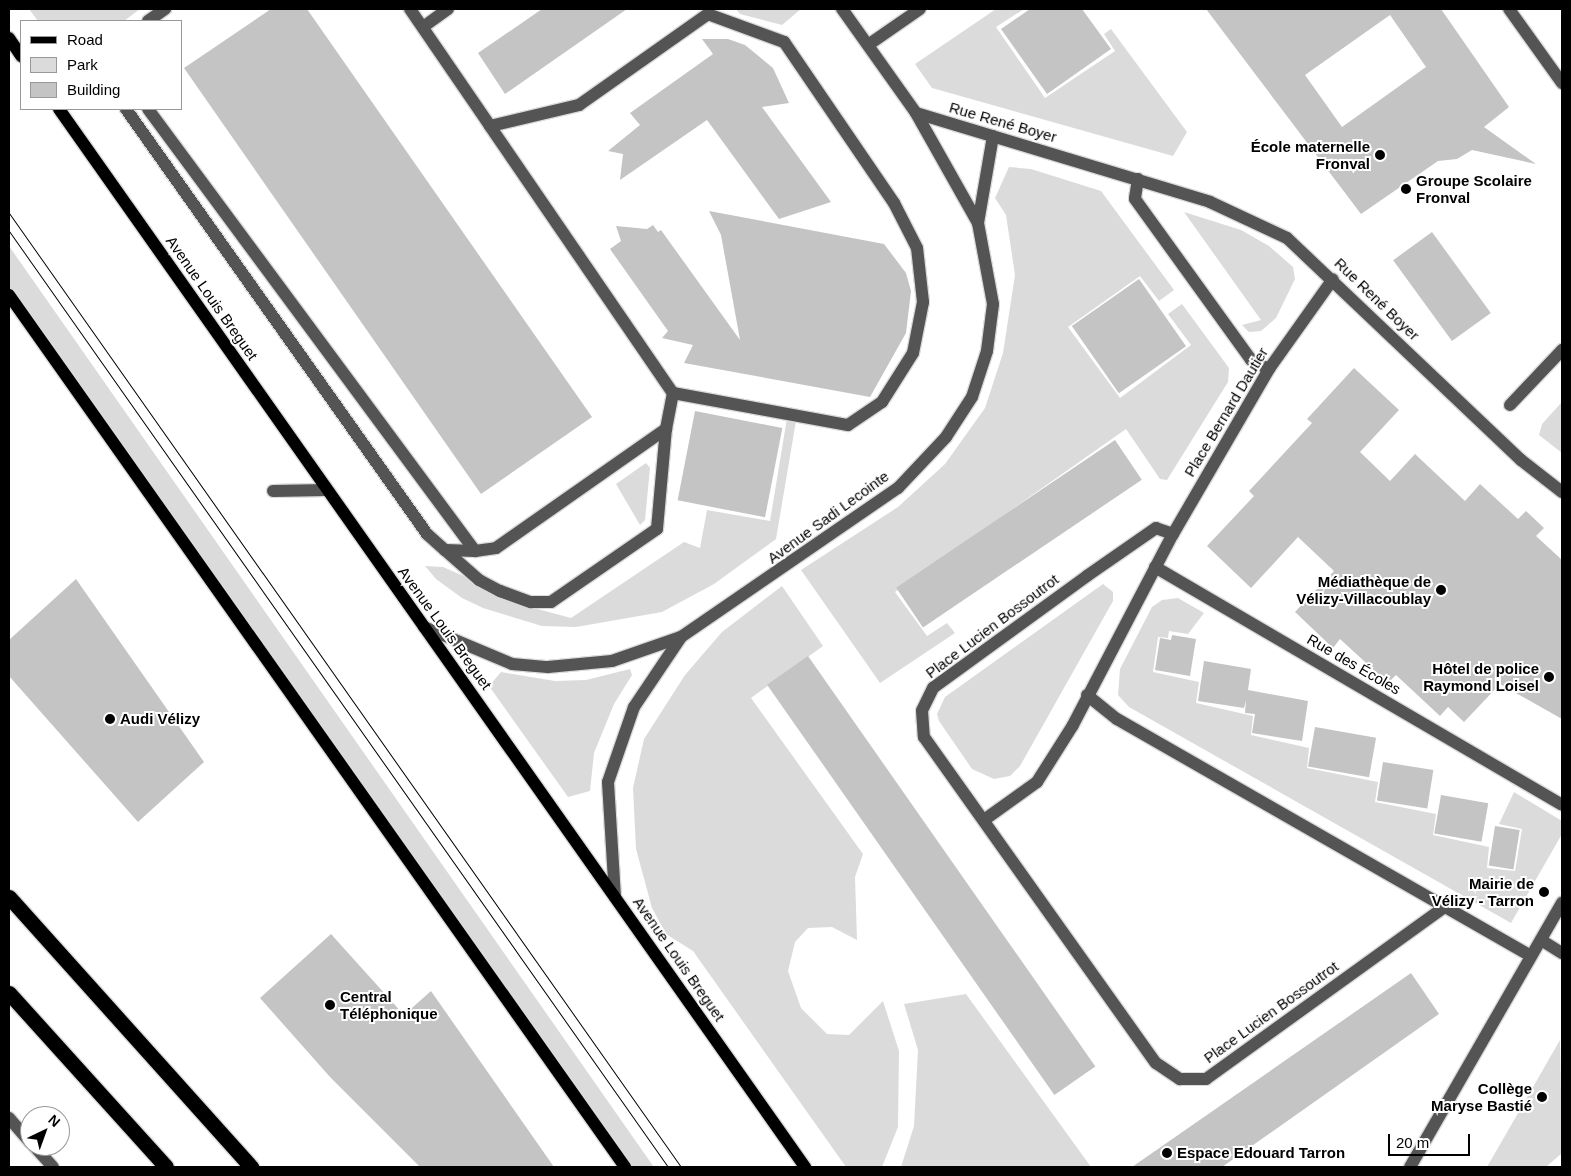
<!DOCTYPE html>
<html>
<head>
<meta charset="utf-8">
<style>
  body { margin:0 }
  #map { position:relative; width:1571px; height:1176px; overflow:hidden; background:#fff; font-family:Arial,sans-serif }
  div>[style] { position:absolute }
  [style*='--x'] { left:calc(var(--x)*1px); top:calc(var(--y)*1px); width:calc(var(--w)*1px); rotate:calc(var(--a)*1deg) }
  .green>* { inset:0; background:#dbdbdb; transform-origin:0 0 }
  .building>* { inset:0; background:#c4c4c4; transform-origin:0 0 }
  .roads { filter:drop-shadow(1px 0 #dbdbdb) drop-shadow(-1px 0 #dbdbdb) drop-shadow(0 1px #dbdbdb) drop-shadow(0 -1px #dbdbdb) }
  .minor>* { height:12px; margin:-6px; padding:0 6px; transform-origin:6px; border-radius:6px; background:#545454 }
  .major>* { height:12px; margin:-6px; padding:0 6px; transform-origin:6px; border-radius:6px; background:#000 }
  .highway>* { height:15px; margin:-7.5px; padding:0 7.5px; transform-origin:7.5px; border-radius:7.5px; background:#000 }
  .tram>* { height:1px; margin:-0.5px; padding:0 0.5px; transform-origin:0.5px; border-radius:0.5px; background:#000 }
  .dots>* { width:14px; height:14px; translate:-50% -50%; box-sizing:border-box; border:2px solid #fff; border-radius:50% }
  span { translate:-50% -50%; white-space:nowrap; text-align:center; line-height:1.15; -webkit-text-stroke:4px #fff; paint-order:stroke }
  .street-label { font-size:15px; color:#000 }
  .poi-label { font-size:15px; color:#000; font-weight:700 }
  .right { translate:-100% -50%; text-align:right }
  .left { translate:0 -50%; text-align:left }
  .frame { position:absolute; inset:0; border:10px solid #000; pointer-events:none }
  .legend { position:absolute; left:20px; top:20px; width:162px; height:90px; box-sizing:border-box; background:#fff; border:1px solid #999; margin:0; padding:6px 9px; list-style:none; font-size:15px; color:#000 }
  .legend li { display:flex; align-items:center; gap:10px; height:25px }
  .legend b { width:25px; border:1px solid #999 }
  .north { position:absolute; left:20px; top:1106px; width:50px; height:50px; box-sizing:border-box; background:#fff; border:1px solid #999; border-radius:50%; rotate:42deg; font-size:14px; font-weight:700; line-height:20px; text-align:center; color:#000 }
  .north::after { content:''; display:block; margin:auto; width:18px; height:22px; background:#000; clip-path:polygon(50% 0,100% 100%,50% 72%,0 100%) }
  .scale { position:absolute; left:1388px; top:1134px; width:82px; height:22px; box-sizing:border-box; border:2px solid #000; border-top:0; padding-left:6px; font-size:15px; line-height:18px; white-space:nowrap; color:#000; -webkit-text-stroke:4px #fff; paint-order:stroke }
</style>
</head>
<body>
<div id="map">
  <div class="green">
    <div style="clip-path:polygon(29px 9px,140px 9px,124px 21px,38px 21px)"></div>
    <div style="clip-path:polygon(736px 9px,801px 9px,782px 25px,740px 14px)"></div>
    <div style="clip-path:polygon(996px 9px,1024px 9px,996px 27px,1045px 98px,1115px 51px,1104px 34px,1111px 29px,1187px 132px,1173px 156px,932px 88px,915px 64px)"></div>
    <div style="clip-path:polygon(1009px 167px,1031px 169px,1101px 191px,1174px 290px,1159px 301px,1140px 276px,1068px 327px,1120px 398px,1191px 345px,1168px 314px,1182px 304px,1229px 368px,1228px 382px,1167px 480px,1160px 479px,1126px 429px,895px 592px,927px 636px,947px 623px,955px 633px,880px 683px,801px 570px,898px 507px,945px 464px,985px 408px,1003px 353px,1015px 275px,1006px 215px,995px 198px)"></div>
    <div style="clip-path:polygon(1184px 212px,1241px 230px,1269px 246px,1293px 267px,1295px 279px,1276px 318px,1261px 331px,1249px 332px,1242px 325px,1261px 320px)"></div>
    <div style="left:9px;top:246px;width:1127px;height:25px;rotate:55deg"></div>
    <div style="clip-path:polygon(1562px 402px,1562px 453px,1539px 435px,1542px 424px)"></div>
    <div style="clip-path:polygon(787px 418px,796px 421px,776px 539px,714px 584px,662px 612px,576px 627px,542px 626px,483px 608px,462px 598px,436px 579px,425px 566px,443px 567px,466px 577px,504px 600px,571px 618px,684px 542px,700px 548px,707px 510px,770px 521px)"></div>
    <div style="clip-path:polygon(646px 463px,650px 468px,645px 520px,640px 525px,616px 484px)"></div>
    <div style="clip-path:polygon(1103px 584px,1113px 592px,1113px 601px,1020px 766px,1010px 776px,994px 779px,972px 769px,939px 721px,937px 714px,945px 697px)"></div>
    <div style="clip-path:polygon(782px 586px,823px 646px,751px 698px,863px 854px,855px 877px,857px 940px,832px 927px,808px 928px,795px 942px,788px 971px,801px 1008px,827px 1034px,849px 1035px,883px 1001px,899px 1051px,898px 1127px,882px 1167px,846px 1167px,693px 951px,666px 934px,652px 908px,636px 849px,633px 788px,644px 739px,685px 675px,722px 632px)"></div>
    <div style="clip-path:polygon(1178px 598px,1204px 613px,1188px 634px,1169px 631px,1168px 638px,1158px 637px,1153px 672px,1199px 682px,1196px 703px,1253px 716px,1251px 735px,1309px 748px,1307px 768px,1378px 782px,1375px 802px,1436px 814px,1433px 835px,1489px 847px,1487px 868px,1515px 871px,1522px 829px,1499px 824px,1514px 792px,1562px 821px,1562px 834px,1511px 923px,1129px 707px,1118px 695px,1120px 669px,1152px 607px,1162px 600px)"></div>
    <div style="clip-path:polygon(630px 669px,632px 675px,614px 704px,594px 753px,590px 791px,568px 797px,489px 686px,501px 672px,555px 681px,586px 680px)"></div>
    <div style="clip-path:polygon(966px 994px,1091px 1167px,901px 1167px,914px 1126px,918px 1050px,904px 1004px)"></div>
    <div style="clip-path:polygon(1560px 1040px,1562px 1153px,1546px 1167px,1487px 1167px)"></div>
  </div>
  <div class="building">
    <div style="clip-path:polygon(271px 9px,307px 9px,592px 417px,481px 494px,184px 68px)"></div>
    <div style="clip-path:polygon(542px 9px,627px 9px,505px 94px,478px 53px)"></div>
    <div style="clip-path:polygon(1030px 9px,1082px 9px,1111px 49px,1047px 94px,1001px 29px)"></div>
    <div style="clip-path:polygon(evenodd,1206px 9px,1441px 9px,1509px 107px,1484px 127px,1536px 164px,1472px 150px,1457px 159px,1438px 161px,1361px 214px,1206px 9px,1390px 15px,1426px 67px,1342px 127px,1305px 75px,1390px 15px)"></div>
    <div style="clip-path:polygon(702px 39px,728px 39px,745px 45px,773px 68px,789px 103px,762px 107px,831px 202px,779px 219px,707px 120px,620px 180px,623px 154px,608px 151px,640px 125px,630px 113px,713px 54px)"></div>
    <div style="clip-path:polygon(709px 211px,884px 244px,906px 273px,911px 291px,906px 333px,870px 397px,684px 363px,693px 345px,662px 338px,668px 331px,610px 249px,621px 241px,616px 226px,647px 229px,653px 225px,658px 232px,661px 230px,740px 340px,721px 235px)"></div>
    <div style="left:1432px;top:232px;width:100px;height:48px;rotate:54deg"></div>
    <div style="left:1139px;top:279px;width:82px;height:82px;rotate:55deg"></div>
    <div style="clip-path:polygon(1354px 368px,1399px 410px,1360px 452px,1390px 481px,1415px 454px,1465px 501px,1480px 484px,1518px 519px,1526px 511px,1544px 528px,1536px 536px,1562px 560px,1562px 719px,1500px 684px,1464px 722px,1448px 707px,1440px 716px,1396px 675px,1388px 683px,1340px 639px,1333px 648px,1295px 612px,1334px 571px,1298px 537px,1251px 588px,1207px 546px,1254px 496px,1249px 491px,1312px 423px,1307px 419px)"></div>
    <div style="left:695px;top:411px;width:89px;height:91px;rotate:11deg"></div>
    <div style="left:1115px;top:440px;width:48px;height:264px;rotate:56deg"></div>
    <div style="clip-path:polygon(76px 579px,204px 762px,138px 822px,9px 676px,9px 640px)"></div>
    <div style="clip-path:polygon(1172px 635px,1196px 639px,1190px 676px,1155px 670px,1160px 638px,1171px 640px)"></div>
    <div style="left:808px;top:656px;width:501px;height:50px;rotate:55deg"></div>
    <div style="clip-path:polygon(1204px 661px,1251px 669px,1248px 690px,1308px 701px,1302px 741px,1252px 733px,1255px 714px,1245px 713px,1246px 700px,1244px 708px,1198px 701px)"></div>
    <div style="left:1315px;top:727px;width:62px;height:40px;rotate:10deg"></div>
    <div style="left:1383px;top:762px;width:51px;height:39px;rotate:9deg"></div>
    <div style="left:1441px;top:795px;width:48px;height:39px;rotate:10deg"></div>
    <div style="left:1495px;top:826px;width:25px;height:40px;rotate:9deg"></div>
    <div style="clip-path:polygon(331px 934px,404px 1015px,431px 991px,554px 1167px,420px 1167px,330px 1077px,260px 998px)"></div>
    <div style="clip-path:polygon(1411px 973px,1439px 1014px,1222px 1167px,1132px 1167px)"></div>
  </div>
  <div class="roads">
    <div class="minor">
      <div style="--x:410;--y:9;--w:142;--a:55.6"></div>
      <div style="--x:490;--y:126;--w:324;--a:55.6"></div>
      <div style="--x:673;--y:393;--w:178;--a:10.4"></div>
      <div style="--x:848;--y:425;--w:41;--a:-34.1"></div>
      <div style="--x:882;--y:402;--w:58;--a:-57.7"></div>
      <div style="--x:913;--y:353;--w:52;--a:-78.9"></div>
      <div style="--x:923;--y:302;--w:54;--a:-96.3"></div>
      <div style="--x:917;--y:248;--w:51;--a:-117.1"></div>
      <div style="--x:894;--y:203;--w:195;--a:-124.3"></div>
      <div style="--x:784;--y:42;--w:81;--a:-159.8"></div>
      <div style="--x:708;--y:14;--w:158;--a:144.8"></div>
      <div style="--x:579;--y:105;--w:91;--a:166.7"></div>
      <div style="--x:1509;--y:9;--w:91;--a:54.4"></div>
      <div style="--x:148;--y:21;--w:21;--a:-35"></div>
      <div style="--x:423;--y:27;--w:31;--a:-36"></div>
      <div style="--x:868;--y:45;--w:63;--a:-34.7"></div>
      <div style="--x:126;--y:109;--w:521;--a:54.69"></div>
      <div style="--x:427;--y:534;--w:24;--a:42"></div>
      <div style="--x:445;--y:550;--w:30;--a:2"></div>
      <div style="--x:148;--y:109;--w:550;--a:53.51"></div>
      <div style="--x:475;--y:551;--w:21;--a:-8"></div>
      <div style="--x:496;--y:548;--w:208;--a:-35"></div>
      <div style="--x:666;--y:429;--w:37;--a:-79"></div>
      <div style="--x:916;--y:113;--w:307;--a:16.8"></div>
      <div style="--x:1210;--y:202;--w:85;--a:25.1"></div>
      <div style="--x:1287;--y:238;--w:323;--a:43.5"></div>
      <div style="--x:1521;--y:460;--w:52;--a:38"></div>
      <div style="--x:1138;--y:179;--w:20;--a:99"></div>
      <div style="--x:1135;--y:199;--w:198;--a:54.2"></div>
      <div style="--x:1251;--y:360;--w:20;--a:27"></div>
      <div style="--x:978;--y:223;--w:88;--a:-80.2"></div>
      <div style="--x:1510;--y:405;--w:76;--a:-46.6"></div>
      <div style="--x:273;--y:491;--w:54;--a:-1.1"></div>
      <div style="--x:1173;--y:534;--w:18;--a:-161"></div>
      <div style="--x:1156;--y:528;--w:84;--a:145.2"></div>
      <div style="--x:1087;--y:576;--w:190;--a:144"></div>
      <div style="--x:933;--y:688;--w:25;--a:116"></div>
      <div style="--x:922;--y:711;--w:26;--a:86"></div>
      <div style="--x:924;--y:737;--w:400;--a:54.6"></div>
      <div style="--x:1156;--y:1063;--w:29;--a:34"></div>
      <div style="--x:1180;--y:1079;--w:26;--a:0"></div>
      <div style="--x:1206;--y:1079;--w:296;--a:-35.8"></div>
      <div style="--x:445;--y:550;--w:45;--a:41.4"></div>
      <div style="--x:479;--y:580;--w:24;--a:28"></div>
      <div style="--x:500;--y:591;--w:33;--a:20"></div>
      <div style="--x:531;--y:602;--w:20;--a:0"></div>
      <div style="--x:551;--y:602;--w:129;--a:-34.6"></div>
      <div style="--x:657;--y:529;--w:100;--a:-84.9"></div>
      <div style="--x:1155;--y:567;--w:471;--a:30.3"></div>
      <div style="--x:424;--y:627;--w:95;--a:22.8"></div>
      <div style="--x:512;--y:664;--w:36;--a:5"></div>
      <div style="--x:548;--y:667;--w:64;--a:-5.4"></div>
      <div style="--x:612;--y:661;--w:73;--a:-19.2"></div>
      <div style="--x:681;--y:637;--w:263;--a:-34.5"></div>
      <div style="--x:898;--y:488;--w:70;--a:-46.7"></div>
      <div style="--x:946;--y:437;--w:48;--a:-57"></div>
      <div style="--x:972;--y:397;--w:48;--a:-71.9"></div>
      <div style="--x:987;--y:351;--w:47;--a:-82.7"></div>
      <div style="--x:993;--y:304;--w:82;--a:-100.5"></div>
      <div style="--x:978;--y:223;--w:126;--a:-119.4"></div>
      <div style="--x:916;--y:113;--w:128;--a:-125.4"></div>
      <div style="--x:1087;--y:695;--w:38;--a:39"></div>
      <div style="--x:1117;--y:719;--w:477;--a:29.8"></div>
      <div style="--x:984;--y:820;--w:65;--a:-35.6"></div>
      <div style="--x:1037;--y:782;--w:67;--a:-57.7"></div>
      <div style="--x:1073;--y:725;--w:216;--a:-62.4"></div>
      <div style="--x:1173;--y:534;--w:191;--a:-59.8"></div>
      <div style="--x:1269;--y:369;--w:110;--a:-54.6"></div>
      <div style="--x:615;--y:897;--w:115;--a:-93.5"></div>
      <div style="--x:608;--y:782;--w:79;--a:-70.9"></div>
      <div style="--x:634;--y:707;--w:84;--a:-56.1"></div>
      <div style="--x:1541;--y:940;--w:25;--a:32"></div>
      <div style="--x:9;--y:1118;--w:32;--a:49"></div>
      <div style="--x:34;--y:1146;--w:28;--a:48"></div>
      <div style="--x:1410;--y:1167;--w:305;--a:-60.1"></div>
    </div>
    <div class="major">
      <div style="--x:9;--y:38;--w:22;--a:56"></div>
      <div style="--x:59;--y:109;--w:1295;--a:54.81"></div>
      <div style="--x:9;--y:295;--w:1068;--a:54.76"></div>
    </div>
    <div class="highway">
      <div style="--x:9;--y:897;--w:363;--a:48.1"></div>
      <div style="--x:9;--y:993;--w:234;--a:47.9"></div>
    </div>
  </div>
  <div class="tram">
    <div style="--x:9;--y:213;--w:1167;--a:54.84"></div>
    <div style="--x:9;--y:231;--w:1145;--a:54.85"></div>
  </div>
  <div class="dots">
    <div style="left:1380px;top:155px;background:#000"></div>
    <div style="left:1406px;top:189px;background:#000"></div>
    <div style="left:1441px;top:590px;background:#000"></div>
    <div style="left:1549px;top:677px;background:#000"></div>
    <div style="left:110px;top:719px;background:#000"></div>
    <div style="left:1544px;top:892px;background:#000"></div>
    <div style="left:330px;top:1005px;background:#000"></div>
    <div style="left:1542px;top:1097px;background:#000"></div>
    <div style="left:1167px;top:1153px;background:#000"></div>
  </div>
  <div class="street-label">
    <span style="left:1003px;top:122px;rotate:16deg">Rue René Boyer</span>
    <span style="left:212px;top:298px;rotate:55deg">Avenue Louis Breguet</span>
    <span style="left:1377px;top:299px;rotate:44deg">Rue René Boyer</span>
    <span style="left:1226px;top:412px;rotate:-59deg">Place Bernard Dautier</span>
    <span style="left:828px;top:517px;rotate:-36deg">Avenue Sadi Lecointe</span>
    <span style="left:992px;top:626px;rotate:-37deg">Place Lucien Bossoutrot</span>
    <span style="left:445px;top:628px;rotate:54deg">Avenue Louis Breguet</span>
    <span style="left:1354px;top:664px;rotate:30deg">Rue des Écoles</span>
    <span style="left:679px;top:959px;rotate:55deg">Avenue Louis Breguet</span>
    <span style="left:1271px;top:1012px;rotate:-36deg">Place Lucien Bossoutrot</span>
  </div>
  <div class="poi-label">
    <span class="right" style="left:1370px;top:155px">École maternelle<br>Fronval</span>
    <span class="left" style="left:1416px;top:189px">Groupe Scolaire<br>Fronval</span>
    <span class="right" style="left:1431px;top:590px">Médiathèque de<br>Vélizy-Villacoublay</span>
    <span class="right" style="left:1539px;top:677px">Hôtel de police<br>Raymond Loisel</span>
    <span class="left" style="left:120px;top:719px">Audi Vélizy</span>
    <span class="right" style="left:1534px;top:892px">Mairie de<br>Vélizy - Tarron</span>
    <span class="left" style="left:340px;top:1005px">Central<br>Téléphonique</span>
    <span class="right" style="left:1532px;top:1097px">Collège<br>Maryse Bastié</span>
    <span class="left" style="left:1177px;top:1153px">Espace Edouard Tarron</span>
  </div>
  <div class="frame"></div>
  <ul class="legend">
  <li><b style="height:6px;background:#000"></b>Road</li>
  <li><b style="height:14px;background:#dbdbdb"></b>Park</li>
  <li><b style="height:14px;background:#c4c4c4"></b>Building</li>
  </ul>
  <div class="north">N</div>
  <div class="scale">20 m</div>
</div>
</body>
</html>
